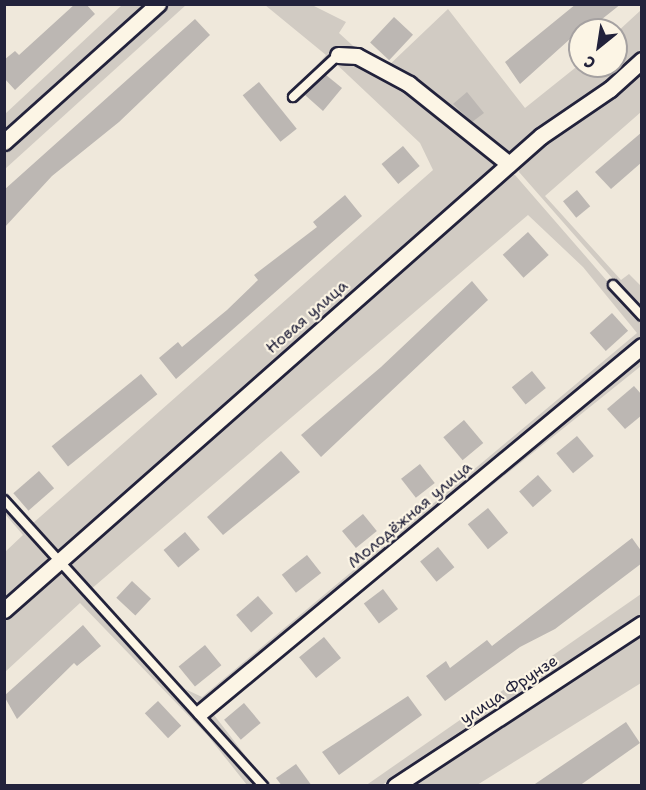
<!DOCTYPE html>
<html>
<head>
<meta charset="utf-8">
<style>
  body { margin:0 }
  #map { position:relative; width:646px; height:790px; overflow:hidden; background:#efe8db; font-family:"Shantell Sans",sans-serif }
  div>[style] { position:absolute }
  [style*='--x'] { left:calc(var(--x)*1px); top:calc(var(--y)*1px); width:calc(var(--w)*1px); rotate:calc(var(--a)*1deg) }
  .green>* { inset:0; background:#d1cbc3 }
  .building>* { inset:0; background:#bcb7b3; transform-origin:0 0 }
  .roads { filter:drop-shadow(2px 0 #22223b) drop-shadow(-2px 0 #22223b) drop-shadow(0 2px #22223b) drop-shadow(0 -2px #22223b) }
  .lane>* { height:8px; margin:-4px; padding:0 4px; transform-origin:4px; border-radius:4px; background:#fcf5e5 }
  .street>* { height:15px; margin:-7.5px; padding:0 7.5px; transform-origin:7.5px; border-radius:7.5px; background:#fcf5e5 }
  span { translate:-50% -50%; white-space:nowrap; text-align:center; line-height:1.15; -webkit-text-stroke:4.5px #fcf5e5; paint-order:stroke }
  .street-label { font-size:16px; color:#22223b }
  .frame { position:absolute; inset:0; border:6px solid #22223b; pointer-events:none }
  .north { position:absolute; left:568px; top:18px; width:60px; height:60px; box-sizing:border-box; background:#fcf5e5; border:2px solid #a5a1a1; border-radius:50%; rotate:210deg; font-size:16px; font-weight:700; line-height:24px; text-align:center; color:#22223b }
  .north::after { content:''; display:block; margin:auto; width:21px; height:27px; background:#22223b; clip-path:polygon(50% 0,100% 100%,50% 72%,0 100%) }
</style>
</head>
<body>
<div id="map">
  <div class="green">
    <div style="clip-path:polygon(122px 5px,151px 5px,5px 135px,5px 114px)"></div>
    <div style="clip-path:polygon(163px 5px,186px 5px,5px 169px,4px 148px)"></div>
    <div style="clip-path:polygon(265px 5px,312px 5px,346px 22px,339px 33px,364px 56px,356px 60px,409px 88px,502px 164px,57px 556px,4px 492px,32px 524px,433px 170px,420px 143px,332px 60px,294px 102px,288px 97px,326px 55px)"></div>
    <div style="clip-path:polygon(448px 9px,525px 108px,580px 64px,616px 66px,616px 33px,641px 10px,641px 54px,507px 159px,386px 68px)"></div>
    <div style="clip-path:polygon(641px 68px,641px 112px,545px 196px,621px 280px,629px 274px,641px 286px,641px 311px,519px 172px,520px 162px,545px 140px)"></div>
    <div style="clip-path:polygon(504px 175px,515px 175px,641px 320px,641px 342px,201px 705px,185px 689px,202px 697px,637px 333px,583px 267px,528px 215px,90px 590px,63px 562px)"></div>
    <div style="clip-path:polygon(641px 352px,641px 366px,211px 711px,268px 785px,206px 712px)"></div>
    <div style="clip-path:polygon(4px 505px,53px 560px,5px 605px,5px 552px,23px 535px,5px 514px)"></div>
    <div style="clip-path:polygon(58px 566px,198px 714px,257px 785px,247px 785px,208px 736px,80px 603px,5px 672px,5px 617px)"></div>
    <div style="clip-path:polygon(641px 594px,641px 615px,382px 785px,365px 786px)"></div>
    <div style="clip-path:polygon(641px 632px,641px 683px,477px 785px,408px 786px)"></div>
  </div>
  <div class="building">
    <div style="clip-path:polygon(75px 4px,86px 4px,95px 14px,15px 90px,4px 78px,4px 60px,15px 51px,19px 55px)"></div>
    <div style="clip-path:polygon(576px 4px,621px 4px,592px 27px,580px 30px,520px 84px,505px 62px)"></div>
    <div style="left:394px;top:17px;width:26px;height:35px;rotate:43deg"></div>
    <div style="clip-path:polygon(195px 19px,210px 35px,119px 122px,52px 176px,4px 228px,4px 190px)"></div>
    <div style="clip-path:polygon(326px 75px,342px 88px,323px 111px,305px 95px)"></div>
    <div style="left:259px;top:82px;width:60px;height:21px;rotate:51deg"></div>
    <div style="clip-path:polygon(467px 92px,484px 113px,472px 122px,453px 104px)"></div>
    <div style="clip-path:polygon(642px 132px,642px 162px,611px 189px,595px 172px)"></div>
    <div style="left:403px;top:146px;width:26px;height:28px;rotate:50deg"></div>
    <div style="left:577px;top:190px;width:21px;height:18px;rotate:51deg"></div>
    <div style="clip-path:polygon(345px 195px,362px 216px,176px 379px,159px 358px,178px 342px,182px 347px,227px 310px,258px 280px,254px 275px,317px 227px,313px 222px)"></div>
    <div style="left:528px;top:232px;width:31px;height:34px;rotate:48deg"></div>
    <div style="clip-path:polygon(472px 281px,488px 300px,321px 457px,301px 435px,381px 367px)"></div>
    <div style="left:612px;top:313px;width:24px;height:30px;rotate:48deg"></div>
    <div style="left:532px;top:371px;width:22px;height:26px;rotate:51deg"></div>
    <div style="left:141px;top:374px;width:26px;height:115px;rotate:51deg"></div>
    <div style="clip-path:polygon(634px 386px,642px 395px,642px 415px,625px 429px,607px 409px)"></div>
    <div style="left:464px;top:420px;width:30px;height:27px;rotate:50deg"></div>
    <div style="left:577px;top:436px;width:26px;height:27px;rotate:50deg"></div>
    <div style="clip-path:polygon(281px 451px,300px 472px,223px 535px,207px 517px)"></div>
    <div style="left:420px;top:464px;width:24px;height:24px;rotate:52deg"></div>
    <div style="left:39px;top:471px;width:23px;height:34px;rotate:49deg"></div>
    <div style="left:538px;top:475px;width:21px;height:25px;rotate:49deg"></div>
    <div style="left:488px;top:508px;width:32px;height:26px;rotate:51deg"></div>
    <div style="left:363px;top:514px;width:22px;height:27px;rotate:51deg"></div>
    <div style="left:185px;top:532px;width:23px;height:28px;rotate:50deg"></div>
    <div style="clip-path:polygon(632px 538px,642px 552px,642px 563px,555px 629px,520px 647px,445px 701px,426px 676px,446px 661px,450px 668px,487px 640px,492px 646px)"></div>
    <div style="left:438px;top:547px;width:26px;height:23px;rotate:51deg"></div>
    <div style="left:307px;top:555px;width:23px;height:32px;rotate:52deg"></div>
    <div style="left:132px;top:581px;width:26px;height:23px;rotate:43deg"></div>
    <div style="left:383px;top:589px;width:25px;height:24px;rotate:53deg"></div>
    <div style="left:258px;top:596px;width:23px;height:29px;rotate:49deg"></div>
    <div style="clip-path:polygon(83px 625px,101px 646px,77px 666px,74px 663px,17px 719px,4px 696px)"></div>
    <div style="left:324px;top:637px;width:27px;height:32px;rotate:51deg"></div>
    <div style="left:205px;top:645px;width:26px;height:34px;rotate:51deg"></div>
    <div style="clip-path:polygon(408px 696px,422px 715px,339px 775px,322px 752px)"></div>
    <div style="left:158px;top:701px;width:34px;height:18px;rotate:47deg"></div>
    <div style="left:244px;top:703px;width:26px;height:26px;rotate:50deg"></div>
    <div style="clip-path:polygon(626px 722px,640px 743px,579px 786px,532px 786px)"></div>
    <div style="clip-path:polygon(296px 764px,312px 786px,282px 786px,276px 778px)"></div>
  </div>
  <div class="roads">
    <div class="lane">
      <div style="--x:293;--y:97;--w:62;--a:-43"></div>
      <div style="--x:613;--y:285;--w:42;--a:46.9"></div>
      <div style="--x:4;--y:500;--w:386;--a:47.8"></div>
    </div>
    <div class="street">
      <div style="--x:338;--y:55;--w:19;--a:3"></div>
      <div style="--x:357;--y:56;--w:59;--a:28.3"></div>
      <div style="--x:409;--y:84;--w:128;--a:38.7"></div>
      <div style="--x:4;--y:142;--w:207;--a:-41.9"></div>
      <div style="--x:4;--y:610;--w:716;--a:-41.43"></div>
      <div style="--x:541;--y:136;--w:83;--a:-34.3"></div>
      <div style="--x:610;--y:89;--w:43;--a:-42.2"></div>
      <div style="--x:201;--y:712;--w:573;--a:-39.69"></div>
      <div style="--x:395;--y:786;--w:295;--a:-33.3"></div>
    </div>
  </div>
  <div class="street-label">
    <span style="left:307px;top:317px;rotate:-41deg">Новая улица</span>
    <span style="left:410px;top:515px;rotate:-40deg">Молодёжная улица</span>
    <span style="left:509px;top:690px;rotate:-33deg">улица Фрунзе</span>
  </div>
  <div class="frame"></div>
  <div class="north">С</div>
</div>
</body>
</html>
